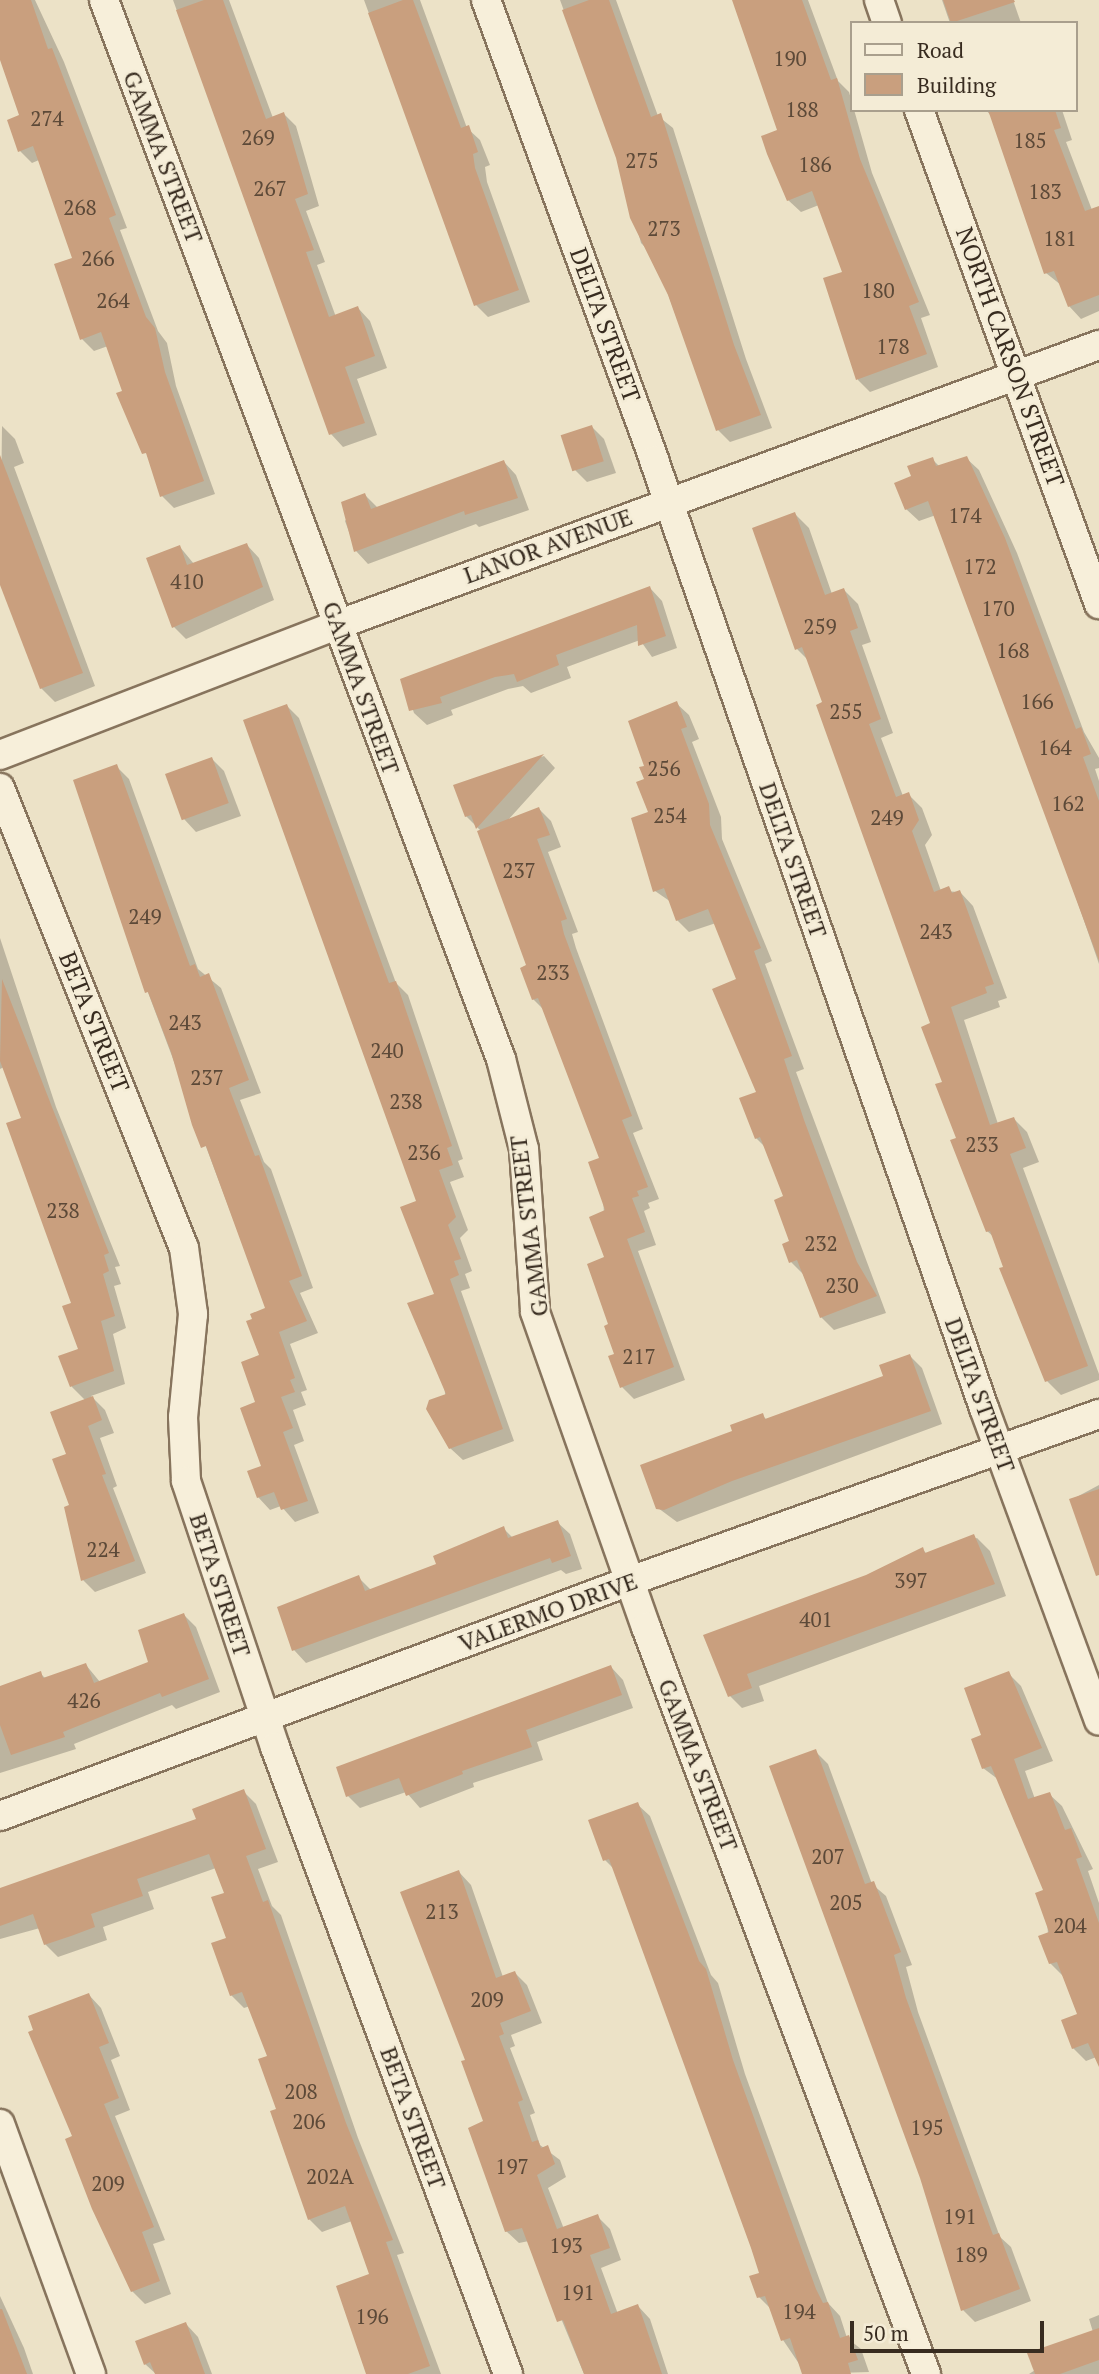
<!DOCTYPE html>
<html>
<head>
<meta charset="utf-8">
<style>
  body { margin:0 }
  #map { position:relative; width:1099px; height:2374px; overflow:hidden; background:#ece2c7; font-family:"PT Serif",serif }
  div>[style] { position:absolute }
  [style*='--x'] { left:calc(var(--x)*1px); top:calc(var(--y)*1px); width:calc(var(--w)*1px); rotate:calc(var(--a)*1deg) }
  .shadow>* { inset:0; background:#0003 }
  .building>* { inset:0; background:#c99f7e; transform-origin:0 0 }
  .roads { filter:drop-shadow(2px 0 #87745d) drop-shadow(-2px 0 #87745d) drop-shadow(0 2px #87745d) drop-shadow(0 -2px #87745d) }
  .street>* { height:28px; margin:-14px; padding:0 14px; transform-origin:14px; border-radius:14px; background:#f7efda }
  span { translate:-50% -50%; white-space:nowrap; text-align:center; line-height:1.15; -webkit-text-stroke:5px #f4ecd6; paint-order:stroke }
  .number-label { font-size:21px; color:#5c4938 }
  .number-label span { -webkit-text-stroke-width:0 }
  .street-label { font-size:24px; color:#382c20 }
  .legend { position:absolute; left:850px; top:21px; width:228px; height:91px; box-sizing:border-box; background:#f4ecd6; border:2px solid #a99f8d; margin:0; padding:9px 12px; list-style:none; font-size:21px; color:#382c20 }
  .legend li { display:flex; align-items:center; gap:14px; height:35px }
  .legend b { width:35px; border:2px solid #a99f8d }
  .scale { position:absolute; left:850px; top:2321px; width:194px; height:32px; box-sizing:border-box; border:4px solid #382c20; border-top:0; padding-left:9px; font-size:21px; line-height:24px; white-space:nowrap; color:#382c20; -webkit-text-stroke:5px #f4ecd6; paint-order:stroke }
</style>
</head>
<body>
<div id="map">
  <div class="shadow">
    <div style="clip-path:polygon(0 0,35px 0,64px 62px,127px 228px,120px 230px,158px 331px,167px 343px,176px 386px,215px 494px,174px 508px,162px 496px,108px 346px,94px 351px,82px 339px,74px 259px,39px 160px,32px 163px,20px 151px,22px 116px,0 56px)"></div>
    <div style="clip-path:polygon(173px 0,229px 0,273px 118px,284px 114px,296px 126px,319px 206px,306px 211px,325px 262px,317px 265px,336px 317px,358px 308px,370px 321px,387px 368px,357px 379px,377px 435px,343px 447px,331px 434px)"></div>
    <div style="clip-path:polygon(364px 0,420px 0,467px 128px,480px 140px,490px 165px,485px 167px,487px 182px,530px 302px,488px 317px,476px 305px)"></div>
    <div style="clip-path:polygon(560px 0,616px 0,658px 116px,673px 128px,746px 359px,772px 428px,730px 442px,718px 430px,654px 256px,641px 243px,618px 158px)"></div>
    <div style="clip-path:polygon(733px 0,808px 0,838px 81px,849px 92px,872px 173px,930px 315px,921px 318px,938px 367px,870px 392px,858px 380px,825px 279px,844px 273px,819px 205px,801px 212px,788px 200px,780px 131px)"></div>
    <div style="clip-path:polygon(942px 0,1013px 0,1021px 23px,950px 23px)"></div>
    <div style="clip-path:polygon(986px 110px,1062px 110px,1072px 140px,1066px 142px,1092px 210px,1099px 208px,1099px 311px,1081px 319px,1069px 306px,1061px 285px,1046px 273px,992px 117px)"></div>
    <div style="clip-path:polygon(2px 426px,15px 439px,24px 463px,14px 467px,95px 686px,55px 702px,41px 688px,0 581px)"></div>
    <div style="clip-path:polygon(592px 427px,604px 439px,616px 473px,587px 482px,575px 470px)"></div>
    <div style="clip-path:polygon(966px 458px,979px 470px,1017px 553px,1084px 732px,1099px 758px,1099px 768px,1095px 769px,1099px 781px,1099px 964px,1018px 730px,936px 515px,919px 521px,906px 509px,914px 477px,932px 459px,940px 467px)"></div>
    <div style="clip-path:polygon(504px 462px,516px 475px,529px 510px,479px 527px,476px 524px,368px 564px,356px 551px,345px 521px,365px 495px,378px 508px)"></div>
    <div style="clip-path:polygon(795px 514px,809px 528px,832px 594px,844px 590px,858px 604px,871px 642px,862px 645px,893px 733px,881px 738px,903px 796px,908px 794px,922px 808px,932px 835px,925px 845px,941px 891px,960px 892px,973px 906px,1007px 998px,998px 1001px,1000px 1007px,964px 1020px,998px 1124px,1014px 1119px,1027px 1132px,1039px 1162px,1023px 1168px,1099px 1374px,1099px 1380px,1061px 1395px,1047px 1381px,995px 1238px,987px 1231px,958px 1139px,933px 1024px,825px 703px,810px 662px,797px 649px)"></div>
    <div style="clip-path:polygon(247px 545px,259px 558px,274px 600px,186px 639px,174px 627px,180px 547px,194px 564px)"></div>
    <div style="clip-path:polygon(650px 588px,662px 601px,677px 648px,652px 657px,640px 640px,567px 667px,571px 678px,531px 693px,523px 686px,508px 689px,451px 710px,453px 715px,427px 725px,414px 713px,403px 680px)"></div>
    <div style="clip-path:polygon(676px 703px,689px 715px,699px 739px,692px 742px,721px 817px,722px 839px,772px 961px,765px 964px,804px 1069px,796px 1072px,886px 1313px,834px 1330px,821px 1317px,803px 1274px,791px 1262px,785px 1197px,766px 1148px,756px 1138px,758px 1093px,739px 981px,716px 923px,689px 932px,677px 920px,671px 902px,655px 891px,646px 767px)"></div>
    <div style="clip-path:polygon(287px 706px,299px 718px,396px 983px,408px 995px,463px 1159px,458px 1161px,464px 1177px,450px 1182px,468px 1230px,460px 1238px,472px 1271px,465px 1274px,470px 1288px,461px 1291px,514px 1441px,463px 1460px,450px 1448px,436px 1295px,419px 1202px)"></div>
    <div style="clip-path:polygon(544px 756px,555px 768px,507px 821px,539px 809px,551px 821px,561px 847px,548px 852px,578px 932px,572px 934px,576px 948px,643px 1129px,633px 1133px,659px 1199px,648px 1203px,650px 1208px,644px 1211px,656px 1245px,638px 1251px,685px 1380px,634px 1399px,622px 1387px,610px 1325px,601px 1159px,545px 1011px,533px 999px,528px 966px,481px 831px,466px 816px,455px 786px)"></div>
    <div style="clip-path:polygon(212px 759px,224px 771px,241px 816px,196px 832px,184px 819px)"></div>
    <div style="clip-path:polygon(116px 766px,129px 779px,198px 969px,221px 988px,261px 1093px,240px 1100px,264px 1162px,271px 1169px,313px 1288px,300px 1293px,318px 1333px,290px 1344px,307px 1390px,301px 1392px,306px 1405px,293px 1410px,304px 1441px,294px 1445px,319px 1513px,295px 1522px,281px 1506px,270px 1510px,258px 1497px,264px 1467px,257px 1404px,267px 1309px,123px 926px)"></div>
    <div style="clip-path:polygon(0 938px,56px 1107px,120px 1266px,115px 1267px,121px 1284px,114px 1286px,126px 1328px,113px 1334px,125px 1384px,91px 1396px,105px 1410px,114px 1433px,100px 1438px,117px 1486px,113px 1488px,146px 1573px,95px 1592px,83px 1580px,68px 1455px,85px 1400px,72px 1387px,60px 1357px,81px 1350px,73px 1304px,23px 1119px,4px 1067px,0 1069px)"></div>
    <div style="clip-path:polygon(910px 1356px,922px 1368px,942px 1424px,677px 1522px,658px 1508px,734px 1432px,762px 1415px,767px 1420px,885px 1377px)"></div>
    <div style="clip-path:polygon(1099px 1485px,1099px 1567px,1071px 1500px)"></div>
    <div style="clip-path:polygon(557px 1522px,570px 1534px,582px 1569px,566px 1574px,561px 1570px,306px 1663px,294px 1650px,279px 1608px,358px 1577px,372px 1591px,438px 1565px,503px 1528px,513px 1538px)"></div>
    <div style="clip-path:polygon(977px 1538px,990px 1551px,1006px 1596px,759px 1686px,764px 1701px,742px 1708px,730px 1696px,705px 1636px,867px 1577px,922px 1549px,927px 1554px)"></div>
    <div style="clip-path:polygon(184px 1615px,196px 1627px,220px 1692px,176px 1709px,172px 1705px,74px 1744px,76px 1749px,0 1773px,0 1687px,40px 1673px,46px 1679px,86px 1665px,100px 1682px,150px 1663px)"></div>
    <div style="clip-path:polygon(611px 1667px,623px 1680px,633px 1708px,537px 1742px,543px 1760px,473px 1783px,474px 1787px,420px 1808px,406px 1792px,360px 1808px,348px 1796px)"></div>
    <div style="clip-path:polygon(1008px 1673px,1021px 1686px,1053px 1761px,1025px 1771px,1035px 1799px,1049px 1794px,1062px 1806px,1093px 1869px,1088px 1871px,1099px 1903px,1099px 2056px,1086px 2061px,1073px 2048px,1079px 2015px,1063px 1976px,1050px 1963px,1045px 1891px,999px 1780px,983px 1768px,984px 1736px)"></div>
    <div style="clip-path:polygon(815px 1751px,828px 1764px,872px 1884px,886px 1896px,912px 1965px,906px 1967px,918px 2012px,1000px 2237px,1011px 2247px,1031px 2301px,975px 2322px,963px 2310px)"></div>
    <div style="clip-path:polygon(243px 1791px,256px 1804px,278px 1862px,258px 1869px,272px 1906px,281px 1915px,358px 2138px,404px 2253px,397px 2255px,441px 2374px,368px 2374px,371px 2275px,352px 2221px,322px 2232px,309px 2219px,278px 2110px,269px 2058px,250px 2006px,244px 2008px,231px 1995px,226px 1894px,216px 1868px,148px 1892px,154px 1909px,103px 1927px,107px 1940px,58px 1957px,45px 1944px,40px 1928px,0 1939px,0 1890px,198px 1820px)"></div>
    <div style="clip-path:polygon(637px 1804px,650px 1816px,711px 1975px,718px 1983px,745px 2074px,828px 2303px,840px 2316px,847px 2338px,861px 2349px,869px 2372px,806px 2374px,783px 2340px,772px 2310px,759px 2297px,761px 2274px,615px 1870px,605px 1860px)"></div>
    <div style="clip-path:polygon(459px 1872px,471px 1885px,503px 1977px,515px 1973px,527px 1985px,542px 2023px,511px 2035px,515px 2046px,510px 2048px,535px 2113px,530px 2115px,540px 2145px,560px 2160px,566px 2177px,548px 2188px,564px 2229px,597px 2216px,610px 2229px,621px 2260px,601px 2268px,618px 2314px,638px 2306px,650px 2319px,668px 2374px,584px 2374px,529px 2241px,519px 2243px,506px 2231px,485px 2122px,468px 2061px)"></div>
    <div style="clip-path:polygon(89px 1995px,101px 2008px,120px 2056px,111px 2060px,130px 2110px,115px 2116px,165px 2240px,153px 2244px,171px 2294px,145px 2304px,132px 2291px,74px 2137px)"></div>
    <div style="clip-path:polygon(0 2296px,24px 2348px,33px 2374px,0 2374px)"></div>
    <div style="clip-path:polygon(1099px 2315px,1099px 2374px,1029px 2374px,1093px 2332px,1089px 2319px)"></div>
    <div style="clip-path:polygon(186px 2324px,198px 2337px,212px 2374px,156px 2374px,145px 2364px)"></div>
  </div>
  <div class="building">
    <div style="clip-path:polygon(0 0,31px 0,48px 49px,52px 48px,116px 215px,109px 218px,146px 317px,155px 328px,165px 372px,204px 481px,160px 497px,146px 453px,142px 454px,116px 393px,122px 391px,101px 332px,80px 340px,54px 264px,72px 258px,33px 146px,18px 152px,7px 120px,19px 115px,0 60px)"></div>
    <div style="clip-path:polygon(204px 0,223px 0,266px 119px,284px 112px,308px 194px,295px 199px,314px 250px,306px 252px,329px 317px,358px 306px,375px 356px,345px 367px,365px 423px,329px 435px,176px 10px)"></div>
    <div style="clip-path:polygon(403px 0,413px 0,461px 128px,469px 125px,478px 152px,473px 154px,475px 168px,519px 290px,474px 306px,368px 13px)"></div>
    <div style="clip-path:polygon(589px 0,609px 0,651px 117px,661px 113px,734px 345px,761px 415px,716px 431px,668px 295px,630px 218px,616px 158px,562px 10px)"></div>
    <div style="clip-path:polygon(732px 0,802px 0,831px 80px,837px 78px,860px 159px,919px 302px,909px 306px,927px 354px,856px 380px,823px 278px,842px 272px,812px 191px,787px 201px,767px 154px,761px 136px,777px 130px)"></div>
    <div style="clip-path:polygon(943px 0,1014px 0,1015px 2px,951px 23px)"></div>
    <div style="clip-path:polygon(988px 110px,1055px 110px,1061px 128px,1054px 130px,1085px 211px,1099px 206px,1099px 295px,1068px 307px,1054px 271px,1044px 274px)"></div>
    <div style="left:592px;top:425px;width:38px;height:33px;rotate:72deg"></div>
    <div style="clip-path:polygon(0 455px,83px 673px,40px 689px,0 585px)"></div>
    <div style="clip-path:polygon(967px 456px,1005px 538px,1076px 729px,1081px 727px,1091px 754px,1083px 757px,1099px 801px,1099px 961px,928px 501px,905px 510px,894px 483px,911px 476px,907px 466px,933px 457px,936px 466px)"></div>
    <div style="clip-path:polygon(504px 460px,518px 498px,465px 515px,464px 511px,354px 552px,341px 502px,365px 493px,371px 509px)"></div>
    <div style="clip-path:polygon(795px 512px,825px 595px,844px 588px,858px 628px,850px 631px,881px 719px,869px 724px,896px 797px,909px 792px,919px 820px,912px 831px,934px 892px,949px 886px,952px 893px,960px 890px,994px 984px,985px 987px,987px 993px,951px 1007px,990px 1125px,1014px 1117px,1026px 1148px,1010px 1154px,1088px 1366px,1045px 1382px,999px 1268px,1003px 1267px,990px 1231px,986px 1232px,950px 1140px,956px 1138px,935px 1084px,942px 1082px,921px 1027px,930px 1023px,816px 705px,822px 702px,802px 647px,795px 650px,752px 528px)"></div>
    <div style="clip-path:polygon(247px 543px,263px 587px,172px 628px,146px 558px,180px 545px,187px 565px)"></div>
    <div style="clip-path:polygon(650px 586px,666px 636px,638px 646px,637px 625px,556px 655px,559px 665px,517px 682px,514px 674px,495px 677px,440px 697px,442px 703px,409px 711px,400px 679px)"></div>
    <div style="clip-path:polygon(677px 701px,687px 727px,681px 729px,709px 804px,710px 825px,761px 948px,754px 951px,792px 1056px,784px 1059px,804px 1120px,857px 1262px,877px 1296px,820px 1318px,797px 1260px,789px 1263px,782px 1244px,789px 1241px,774px 1200px,783px 1196px,760px 1137px,755px 1139px,739px 1098px,756px 1092px,712px 989px,736px 979px,708px 909px,676px 921px,664px 888px,653px 892px,631px 818px,648px 812px,636px 782px,644px 779px,639px 767px,644px 766px,628px 721px)"></div>
    <div style="clip-path:polygon(287px 704px,389px 983px,396px 981px,452px 1146px,447px 1148px,453px 1165px,439px 1170px,456px 1217px,448px 1225px,461px 1259px,454px 1261px,459px 1275px,450px 1279px,503px 1429px,449px 1449px,426px 1409px,429px 1400px,446px 1394px,407px 1303px,434px 1294px,400px 1207px,416px 1201px,243px 720px)"></div>
    <div style="clip-path:polygon(544px 754px,476px 829px,471px 815px,465px 817px,453px 785px)"></div>
    <div style="left:212px;top:757px;width:49px;height:50px;rotate:70deg"></div>
    <div style="clip-path:polygon(117px 764px,190px 966px,195px 964px,200px 977px,209px 973px,249px 1080px,229px 1088px,255px 1156px,259px 1155px,302px 1276px,289px 1281px,307px 1321px,279px 1332px,295px 1378px,290px 1380px,295px 1392px,281px 1397px,293px 1428px,283px 1432px,308px 1501px,281px 1510px,274px 1492px,257px 1498px,247px 1471px,261px 1466px,240px 1408px,255px 1402px,241px 1362px,259px 1355px,246px 1321px,252px 1319px,250px 1314px,265px 1308px,206px 1146px,201px 1148px,192px 1125px,171px 1052px,148px 992px,145px 993px,73px 780px)"></div>
    <div style="clip-path:polygon(539px 807px,550px 835px,537px 839px,567px 919px,561px 921px,564px 934px,632px 1116px,622px 1120px,648px 1187px,637px 1191px,639px 1196px,632px 1198px,645px 1232px,627px 1239px,674px 1367px,620px 1388px,608px 1356px,614px 1354px,604px 1326px,608px 1324px,587px 1264px,604px 1257px,589px 1217px,605px 1210px,588px 1162px,599px 1158px,538px 998px,532px 1000px,520px 968px,526px 965px,477px 831px)"></div>
    <div style="clip-path:polygon(2px 979px,109px 1253px,104px 1255px,109px 1271px,103px 1274px,115px 1316px,101px 1321px,114px 1371px,70px 1387px,58px 1356px,78px 1349px,62px 1306px,71px 1303px,6px 1123px,21px 1118px,0 1061px)"></div>
    <div style="clip-path:polygon(910px 1354px,931px 1411px,732px 1481px,664px 1510px,656px 1509px,640px 1465px,732px 1431px,730px 1425px,763px 1413px,765px 1419px,883px 1376px,879px 1365px)"></div>
    <div style="clip-path:polygon(93px 1396px,102px 1420px,88px 1426px,106px 1474px,102px 1475px,135px 1561px,81px 1581px,64px 1507px,69px 1505px,52px 1459px,66px 1454px,50px 1412px)"></div>
    <div style="clip-path:polygon(1099px 1489px,1099px 1575px,1096px 1576px,1069px 1499px)"></div>
    <div style="clip-path:polygon(558px 1520px,571px 1556px,552px 1563px,550px 1558px,292px 1651px,277px 1607px,359px 1575px,365px 1591px,436px 1564px,433px 1556px,504px 1526px,508px 1538px)"></div>
    <div style="clip-path:polygon(974px 1534px,995px 1584px,747px 1674px,752px 1688px,728px 1697px,703px 1635px,866px 1575px,923px 1547px,925px 1553px)"></div>
    <div style="clip-path:polygon(184px 1613px,209px 1679px,162px 1697px,160px 1693px,63px 1732px,65px 1737px,11px 1755px,0 1725px,0 1686px,41px 1671px,43px 1678px,86px 1663px,94px 1683px,148px 1662px,138px 1630px)"></div>
    <div style="clip-path:polygon(611px 1665px,622px 1695px,526px 1730px,532px 1747px,462px 1771px,463px 1774px,406px 1796px,399px 1778px,346px 1797px,336px 1767px)"></div>
    <div style="clip-path:polygon(1009px 1671px,1042px 1748px,1014px 1759px,1028px 1799px,1050px 1792px,1065px 1830px,1071px 1828px,1082px 1857px,1076px 1859px,1099px 1923px,1099px 2067px,1088px 2043px,1072px 2049px,1061px 2020px,1077px 2014px,1057px 1962px,1049px 1964px,1038px 1936px,1049px 1932px,1035px 1893px,1043px 1890px,991px 1766px,982px 1769px,971px 1739px,981px 1735px,964px 1688px)"></div>
    <div style="clip-path:polygon(816px 1749px,865px 1884px,874px 1881px,901px 1952px,894px 1955px,906px 1998px,993px 2235px,999px 2233px,1020px 2289px,961px 2311px,920px 2178px,769px 1766px)"></div>
    <div style="clip-path:polygon(244px 1789px,266px 1849px,246px 1856px,263px 1902px,268px 1900px,346px 2123px,393px 2240px,386px 2242px,430px 2366px,408px 2374px,366px 2374px,336px 2286px,369px 2274px,345px 2206px,308px 2220px,270px 2111px,276px 2109px,258px 2059px,267px 2056px,242px 1992px,230px 1996px,211px 1943px,226px 1938px,211px 1897px,224px 1893px,209px 1854px,137px 1879px,143px 1896px,91px 1914px,95px 1927px,71px 1936px,44px 1945px,33px 1914px,0 1926px,0 1888px,196px 1819px,192px 1809px)"></div>
    <div style="clip-path:polygon(638px 1802px,699px 1961px,706px 1969px,733px 2060px,816px 2289px,823px 2303px,828px 2302px,840px 2338px,849px 2335px,858px 2360px,848px 2363px,851px 2374px,802px 2374px,790px 2338px,781px 2341px,765px 2296px,757px 2298px,749px 2276px,759px 2273px,751px 2248px,609px 1859px,603px 1861px,588px 1820px)"></div>
    <div style="clip-path:polygon(459px 1870px,496px 1978px,515px 1971px,531px 2011px,500px 2023px,504px 2034px,499px 2036px,523px 2100px,518px 2102px,532px 2142px,538px 2140px,541px 2148px,548px 2145px,555px 2164px,537px 2175px,557px 2229px,598px 2214px,610px 2248px,590px 2255px,611px 2314px,638px 2304px,662px 2374px,584px 2374px,563px 2320px,557px 2322px,522px 2228px,505px 2232px,468px 2128px,483px 2121px,461px 2061px,465px 2060px,400px 1892px)"></div>
    <div style="clip-path:polygon(89px 1993px,109px 2043px,99px 2047px,119px 2098px,104px 2104px,154px 2227px,142px 2232px,160px 2281px,131px 2292px,92px 2209px,65px 2139px,72px 2136px,28px 2032px,33px 2030px,28px 2016px)"></div>
    <div style="clip-path:polygon(0 2309px,2px 2309px,27px 2374px,0 2374px)"></div>
    <div style="clip-path:polygon(186px 2322px,205px 2374px,155px 2374px,150px 2362px,144px 2365px,135px 2341px)"></div>
    <div style="clip-path:polygon(1099px 2328px,1099px 2360px,1060px 2374px,1035px 2374px,1027px 2353px)"></div>
  </div>
  <div class="roads">
    <div class="street">
      <div style="--x:104;--y:0;--w:1131;--a:69.45"></div>
      <div style="--x:501;--y:1059;--w:93;--a:75.7"></div>
      <div style="--x:524;--y:1149;--w:163;--a:86.1"></div>
      <div style="--x:535;--y:1312;--w:334;--a:70.6"></div>
      <div style="--x:646;--y:1627;--w:798;--a:69.45"></div>
      <div style="--x:486;--y:0;--w:490;--a:69.9"></div>
      <div style="--x:654;--y:460;--w:1004;--a:70.81"></div>
      <div style="--x:984;--y:1408;--w:333;--a:69.8"></div>
      <div style="--x:879;--y:0;--w:24;--a:71"></div>
      <div style="--x:919;--y:110;--w:526;--a:69.98"></div>
      <div style="--x:0;--y:755;--w:361;--a:-21.1"></div>
      <div style="--x:337;--y:625;--w:812;--a:-20.18"></div>
      <div style="--x:0;--y:788;--w:495;--a:68.2"></div>
      <div style="--x:184;--y:1248;--w:67;--a:82.2"></div>
      <div style="--x:193;--y:1314;--w:103;--a:95.5"></div>
      <div style="--x:183;--y:1417;--w:64;--a:87.3"></div>
      <div style="--x:186;--y:1481;--w:280;--a:71.5"></div>
      <div style="--x:275;--y:1747;--w:669;--a:69.61"></div>
      <div style="--x:0;--y:1816;--w:672;--a:-20.46"></div>
      <div style="--x:630;--y:1581;--w:498;--a:-19.6"></div>
      <div style="--x:0;--y:2124;--w:266;--a:70"></div>
    </div>
  </div>
  <div class="number-label">
    <span style="left:790px;top:58px">190</span>
    <span style="left:802px;top:109px">188</span>
    <span style="left:47px;top:118px">274</span>
    <span style="left:258px;top:137px">269</span>
    <span style="left:1030px;top:140px">185</span>
    <span style="left:642px;top:160px">275</span>
    <span style="left:815px;top:164px">186</span>
    <span style="left:270px;top:188px">267</span>
    <span style="left:1045px;top:191px">183</span>
    <span style="left:80px;top:207px">268</span>
    <span style="left:664px;top:228px">273</span>
    <span style="left:1060px;top:238px">181</span>
    <span style="left:98px;top:258px">266</span>
    <span style="left:878px;top:290px">180</span>
    <span style="left:113px;top:300px">264</span>
    <span style="left:893px;top:346px">178</span>
    <span style="left:965px;top:515px">174</span>
    <span style="left:980px;top:566px">172</span>
    <span style="left:187px;top:581px">410</span>
    <span style="left:998px;top:608px">170</span>
    <span style="left:820px;top:626px">259</span>
    <span style="left:1013px;top:650px">168</span>
    <span style="left:1037px;top:701px">166</span>
    <span style="left:846px;top:711px">255</span>
    <span style="left:1055px;top:747px">164</span>
    <span style="left:664px;top:768px">256</span>
    <span style="left:1068px;top:803px">162</span>
    <span style="left:670px;top:815px">254</span>
    <span style="left:887px;top:817px">249</span>
    <span style="left:519px;top:870px">237</span>
    <span style="left:145px;top:916px">249</span>
    <span style="left:936px;top:931px">243</span>
    <span style="left:553px;top:972px">233</span>
    <span style="left:185px;top:1022px">243</span>
    <span style="left:387px;top:1050px">240</span>
    <span style="left:207px;top:1077px">237</span>
    <span style="left:406px;top:1101px">238</span>
    <span style="left:982px;top:1144px">233</span>
    <span style="left:424px;top:1152px">236</span>
    <span style="left:63px;top:1210px">238</span>
    <span style="left:821px;top:1243px">232</span>
    <span style="left:842px;top:1285px">230</span>
    <span style="left:639px;top:1356px">217</span>
    <span style="left:103px;top:1549px">224</span>
    <span style="left:911px;top:1580px">397</span>
    <span style="left:816px;top:1619px">401</span>
    <span style="left:84px;top:1700px">426</span>
    <span style="left:828px;top:1856px">207</span>
    <span style="left:846px;top:1902px">205</span>
    <span style="left:442px;top:1911px">213</span>
    <span style="left:1070px;top:1925px">204</span>
    <span style="left:487px;top:1999px">209</span>
    <span style="left:301px;top:2091px">208</span>
    <span style="left:309px;top:2121px">206</span>
    <span style="left:927px;top:2127px">195</span>
    <span style="left:512px;top:2166px">197</span>
    <span style="left:330px;top:2176px">202A</span>
    <span style="left:108px;top:2183px">209</span>
    <span style="left:960px;top:2216px">191</span>
    <span style="left:566px;top:2245px">193</span>
    <span style="left:971px;top:2254px">189</span>
    <span style="left:578px;top:2292px">191</span>
    <span style="left:799px;top:2311px">194</span>
    <span style="left:372px;top:2316px">196</span>
  </div>
  <div class="street-label">
    <span style="left:163px;top:157px;rotate:69deg">GAMMA STREET</span>
    <span style="left:605px;top:325px;rotate:70deg">DELTA STREET</span>
    <span style="left:1010px;top:357px;rotate:70deg">NORTH CARSON STREET</span>
    <span style="left:548px;top:546px;rotate:-20deg">LANOR AVENUE</span>
    <span style="left:361px;top:688px;rotate:70deg">GAMMA STREET</span>
    <span style="left:793px;top:860px;rotate:71deg">DELTA STREET</span>
    <span style="left:94px;top:1022px;rotate:68deg">BETA STREET</span>
    <span style="left:529px;top:1226px;rotate:-97deg">GAMMA STREET</span>
    <span style="left:980px;top:1395px;rotate:70deg">DELTA STREET</span>
    <span style="left:220px;top:1585px;rotate:72deg">BETA STREET</span>
    <span style="left:548px;top:1612px;rotate:-20deg">VALERMO DRIVE</span>
    <span style="left:698px;top:1765px;rotate:69deg">GAMMA STREET</span>
    <span style="left:413px;top:2118px;rotate:70deg">BETA STREET</span>
  </div>
  <ul class="legend">
  <li><b style="height:9px;background:#f7efda"></b>Road</li>
  <li><b style="height:19px;background:#c99f7e"></b>Building</li>
  </ul>
  <div class="scale">50 m</div>
</div>
</body>
</html>
